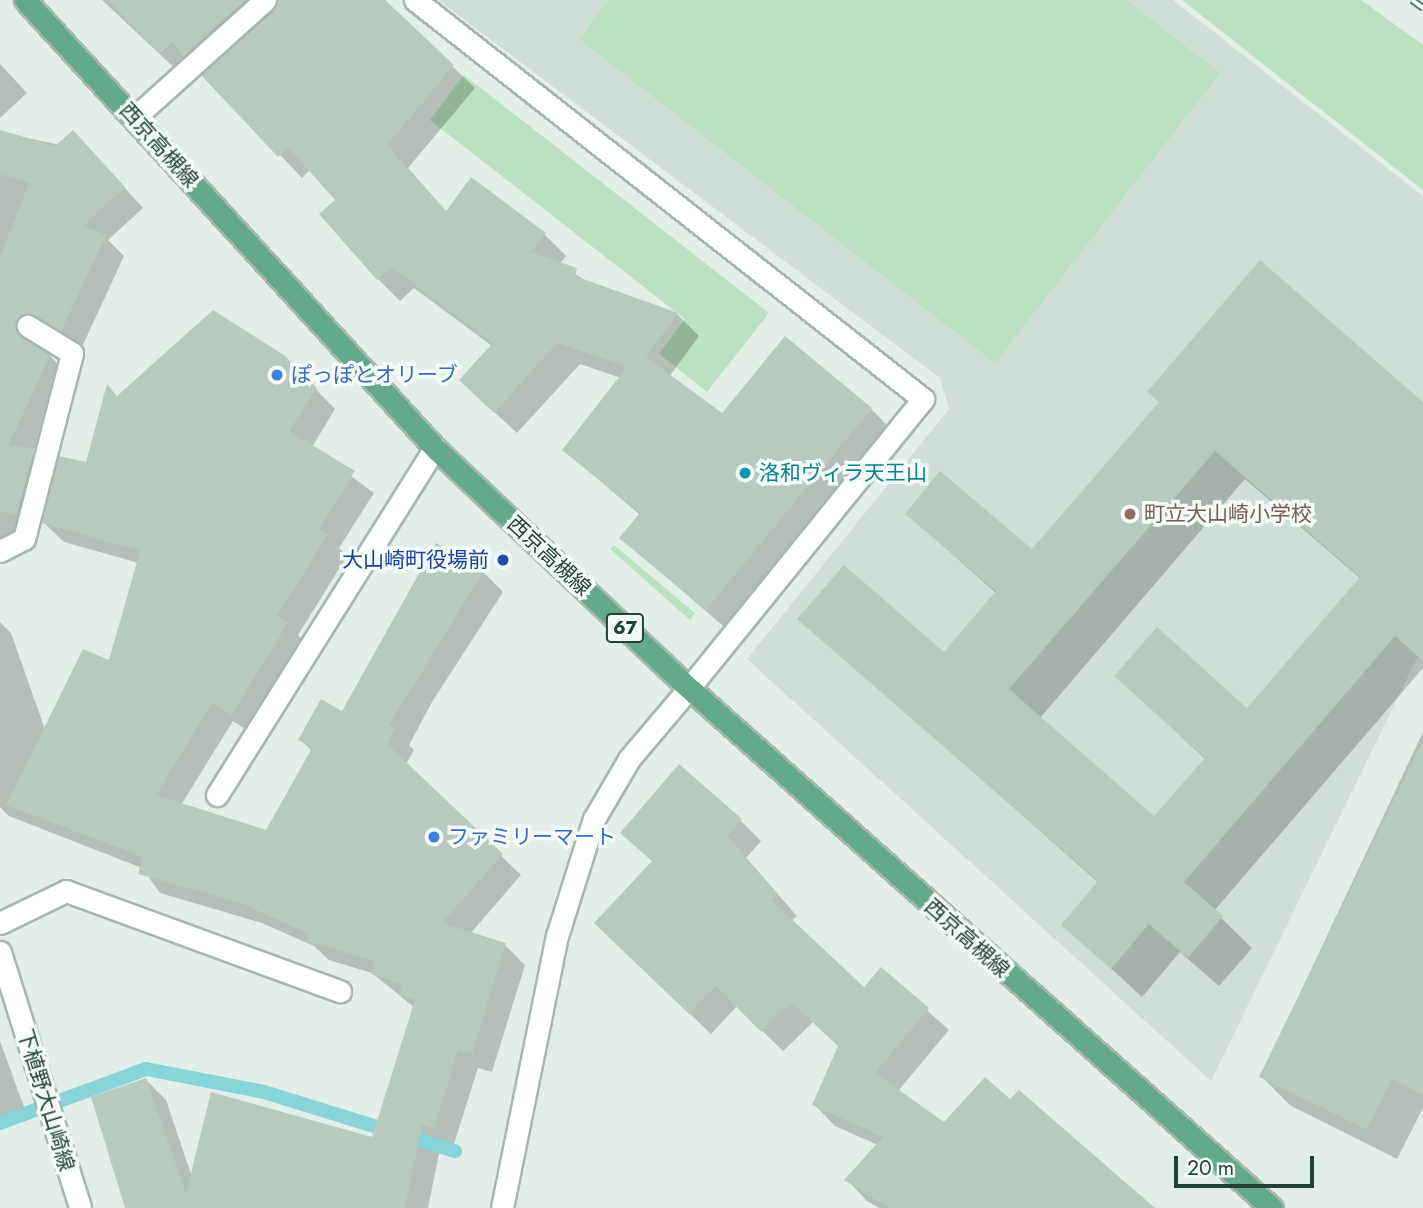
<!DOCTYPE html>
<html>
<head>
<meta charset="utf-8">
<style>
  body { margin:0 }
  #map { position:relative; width:1423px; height:1208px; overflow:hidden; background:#e3eee8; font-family:Jost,"Noto Sans JP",sans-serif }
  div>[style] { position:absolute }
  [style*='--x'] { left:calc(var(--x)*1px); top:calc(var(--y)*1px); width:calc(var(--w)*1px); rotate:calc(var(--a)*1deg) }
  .built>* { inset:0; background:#d1ded7 }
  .green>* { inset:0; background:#bae1c0 }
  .shadow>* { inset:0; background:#0003 }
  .stream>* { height:14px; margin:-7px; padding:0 7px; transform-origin:7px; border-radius:7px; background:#87d5d8 }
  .building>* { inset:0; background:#b8cac0 }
  .roads { filter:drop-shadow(2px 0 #a5b7af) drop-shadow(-2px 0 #a5b7af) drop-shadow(0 2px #a5b7af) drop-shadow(0 -2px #a5b7af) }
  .minor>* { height:21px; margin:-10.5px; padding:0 10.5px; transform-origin:10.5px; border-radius:10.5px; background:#fff }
  .tertiary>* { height:21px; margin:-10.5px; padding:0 10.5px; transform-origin:10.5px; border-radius:10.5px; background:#fff }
  .secondary>* { height:21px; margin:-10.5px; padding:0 10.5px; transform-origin:10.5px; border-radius:10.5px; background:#fff }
  .primary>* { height:21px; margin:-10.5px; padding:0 10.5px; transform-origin:10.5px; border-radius:10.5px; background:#64a88e }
  .rail>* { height:8px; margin-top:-4px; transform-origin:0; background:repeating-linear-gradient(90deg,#f4faf7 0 16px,#5b7d70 0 32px); box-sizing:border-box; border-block:2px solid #5b7d70 }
  .dots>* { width:19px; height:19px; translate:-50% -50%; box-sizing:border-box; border:4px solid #f4faf7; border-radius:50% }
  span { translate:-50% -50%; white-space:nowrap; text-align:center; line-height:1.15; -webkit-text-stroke:7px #f4faf7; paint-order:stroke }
  .shield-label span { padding:2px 5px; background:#f4faf7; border:2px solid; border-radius:5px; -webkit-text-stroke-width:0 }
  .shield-label { font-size:19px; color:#214235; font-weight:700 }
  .street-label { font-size:21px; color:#214235 }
  .shop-label { font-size:21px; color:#366cbe }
  .left { translate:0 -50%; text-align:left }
  .culture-label { font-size:21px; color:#0d838f }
  .education-label { font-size:21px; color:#785e54 }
  .transit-label { font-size:21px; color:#164399 }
  .right { translate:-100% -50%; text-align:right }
  .scale { position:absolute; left:1174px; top:1156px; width:140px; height:32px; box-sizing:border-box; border:4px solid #214235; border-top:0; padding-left:9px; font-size:21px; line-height:24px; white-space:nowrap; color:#214235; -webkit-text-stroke:5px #f4faf7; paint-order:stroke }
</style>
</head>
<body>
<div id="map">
  <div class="built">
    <div style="clip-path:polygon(438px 0,1173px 0,1423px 196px,1423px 646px,1211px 1081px,747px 659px,949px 409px,940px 378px)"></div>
  </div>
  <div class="green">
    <div style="clip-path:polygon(609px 0,1126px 0,1220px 73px,995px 363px,579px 39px)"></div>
    <div style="clip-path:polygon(1182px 0,1361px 0,1423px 45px,1423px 190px)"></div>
    <div style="clip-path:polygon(464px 75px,769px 313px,707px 392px,659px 354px,685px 319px,430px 120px)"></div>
    <div style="clip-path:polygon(614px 545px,695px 613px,690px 620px,610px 549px)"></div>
  </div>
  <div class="shadow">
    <div style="clip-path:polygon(102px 0,382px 0,475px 88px,408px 168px,447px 212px,544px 234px,566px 256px,560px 264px,589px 283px,677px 314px,699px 336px,669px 377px,722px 415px,871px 409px,893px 431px,729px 631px,621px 538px,640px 515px,564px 450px,621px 378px,580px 364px,517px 433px,483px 402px,492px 346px,414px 288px,400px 301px,378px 279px,338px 200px,310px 170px,302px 178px,194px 64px,182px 75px)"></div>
    <div style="clip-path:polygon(0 64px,27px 93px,0 118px)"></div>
    <div style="clip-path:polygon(0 132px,92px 152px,143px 208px,108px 240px,124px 256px,81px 349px,35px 340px,69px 376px,33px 452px,52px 471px,24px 544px,0 538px)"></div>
    <div style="clip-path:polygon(283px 356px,335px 409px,312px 447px,374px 493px,339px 548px,347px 556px,298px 635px,307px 645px,251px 733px,233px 721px,181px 805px,267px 832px,312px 751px,300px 739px,343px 713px,483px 572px,503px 592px,432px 702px,409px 745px,414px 750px,406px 764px,521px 875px,470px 934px,505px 945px,525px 965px,492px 1072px,478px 1068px,453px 1147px,441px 1144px,428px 1208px,127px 1208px,146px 1080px,166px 1100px,192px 1177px,373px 1139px,415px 1008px,372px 973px,329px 960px,314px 946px,262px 923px,160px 893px,142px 868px,9px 816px,0 807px,0 622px,11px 633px,47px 735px,110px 663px,139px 563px,64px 542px,44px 523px,87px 464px,118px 398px)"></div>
    <div style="clip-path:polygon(evenodd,1161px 403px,1423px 404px,1423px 668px,1214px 911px,1252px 948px,1219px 986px,1180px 952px,1142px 997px,1063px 924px,1099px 883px,800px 619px,944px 654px,996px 593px,907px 514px,1033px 552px,1161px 403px,1245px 479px,1361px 579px,1247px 711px,1117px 676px,1205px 759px,1154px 819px,1040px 718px,1245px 479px)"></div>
    <div style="clip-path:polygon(1423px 732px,1423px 1108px,1397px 1159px,1291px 1106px,1261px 1076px)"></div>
    <div style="clip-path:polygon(740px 820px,761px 841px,746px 858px,797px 916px,791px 921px,864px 989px,881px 969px,949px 1030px,898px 1091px,945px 1125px,1010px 1102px,1153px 1208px,879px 1208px,867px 1201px,847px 1180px,878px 1145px,835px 1126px,815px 1105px,840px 1046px,813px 1022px,783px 1051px,737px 1006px,711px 1034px,617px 944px,653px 862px,622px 833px)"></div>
    <div style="clip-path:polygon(0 1041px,28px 1118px,0 1129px)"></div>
  </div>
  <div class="stream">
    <div style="--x:0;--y:1123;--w:156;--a:-20.3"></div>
    <div style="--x:146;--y:1069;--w:120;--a:11"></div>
    <div style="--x:264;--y:1092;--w:200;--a:17.2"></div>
  </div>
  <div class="building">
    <div style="clip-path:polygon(108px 0,245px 0,183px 56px,172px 42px,159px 54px)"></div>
    <div style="clip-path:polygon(278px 0,385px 0,454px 65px,387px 145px,446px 211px,471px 177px,546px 233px,531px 252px,577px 268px,575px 276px,678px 313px,646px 357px,722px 413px,785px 336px,872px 408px,706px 610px,619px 538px,640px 513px,562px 450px,627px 367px,557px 343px,494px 413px,459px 380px,493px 343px,391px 267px,377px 280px,319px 214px,335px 200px,289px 148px,278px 157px,201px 75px)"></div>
    <div style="clip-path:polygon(0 130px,55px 146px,73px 130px,125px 187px,83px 226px,106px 235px,61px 331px,29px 313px,17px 320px,21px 337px,50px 355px,9px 444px,34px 449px,16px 516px,0 511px,0 257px,29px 183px,0 174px)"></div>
    <div style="clip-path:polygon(evenodd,1260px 260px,1423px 402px,1423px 661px,1395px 636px,1184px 882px,1223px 916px,1188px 958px,1149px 924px,1111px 969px,1061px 925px,1098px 881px,797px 619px,844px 565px,944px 652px,996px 591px,905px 514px,940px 471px,1032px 549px,1159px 402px,1147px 392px,1260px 260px,1215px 451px,1360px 577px,1247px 708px,1157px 627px,1114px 676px,1205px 758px,1154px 816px,1009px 689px,1215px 451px)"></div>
    <div style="clip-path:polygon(213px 310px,284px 355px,317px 388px,289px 431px,355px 471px,319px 529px,328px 534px,277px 616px,288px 623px,231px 715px,212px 703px,156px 795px,266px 830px,312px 748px,298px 740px,321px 699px,342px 711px,436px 543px,484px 571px,389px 725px,395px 729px,387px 744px,503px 854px,442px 923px,506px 943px,472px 1054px,458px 1050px,434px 1129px,422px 1125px,405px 1208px,125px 1208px,91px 1097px,146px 1078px,186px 1194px,211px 1092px,372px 1137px,415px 1000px,399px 995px,402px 984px,371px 974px,375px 961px,307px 941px,309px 934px,241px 903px,138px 874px,143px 857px,6px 805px,83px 649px,109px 660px,140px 551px,42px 523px,59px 456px,86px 462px,107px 384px,117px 396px)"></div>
    <div style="clip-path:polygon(1423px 741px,1423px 1095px,1392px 1079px,1367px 1130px,1259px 1077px)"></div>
    <div style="clip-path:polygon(679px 764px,742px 819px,727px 836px,778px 894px,771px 900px,864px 987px,881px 967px,929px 1008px,875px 1073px,944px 1122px,985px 1077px,1010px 1099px,1019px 1090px,1155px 1208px,889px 1208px,844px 1180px,883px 1137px,812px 1105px,838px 1046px,791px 1002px,761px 1032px,716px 986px,689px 1014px,594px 923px,652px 861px,620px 833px)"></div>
  </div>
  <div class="roads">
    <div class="minor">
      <div style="--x:415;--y:0;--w:646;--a:38.15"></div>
      <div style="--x:923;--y:399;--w:372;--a:129"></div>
      <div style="--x:134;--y:118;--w:176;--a:-42"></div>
      <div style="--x:0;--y:551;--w:27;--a:-27"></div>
      <div style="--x:24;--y:539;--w:192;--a:-75.5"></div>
      <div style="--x:72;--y:353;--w:52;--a:-148.5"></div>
      <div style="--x:217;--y:795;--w:410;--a:-57.9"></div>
      <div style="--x:0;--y:923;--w:73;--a:-25.9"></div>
      <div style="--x:66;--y:891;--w:292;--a:20.1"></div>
    </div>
    <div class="tertiary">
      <div style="--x:502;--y:1208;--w:278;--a:-78.6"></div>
      <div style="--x:557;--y:936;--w:123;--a:-72.5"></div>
      <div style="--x:594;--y:819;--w:69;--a:-59.7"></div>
      <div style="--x:629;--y:759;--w:93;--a:-49.8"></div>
    </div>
    <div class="secondary">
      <div style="--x:0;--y:952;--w:268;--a:72.6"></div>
    </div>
    <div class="primary">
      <div style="--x:25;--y:0;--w:607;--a:47.54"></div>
      <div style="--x:435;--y:448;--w:349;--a:43.4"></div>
      <div style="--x:689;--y:688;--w:781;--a:41.73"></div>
    </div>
  </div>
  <div class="rail">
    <div style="--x:1412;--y:0;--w:14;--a:36"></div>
  </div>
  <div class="dots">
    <div style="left:277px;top:375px;background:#3f7fe0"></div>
    <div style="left:745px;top:473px;background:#0f9aa8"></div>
    <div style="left:1130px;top:514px;background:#8d6e63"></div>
    <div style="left:503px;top:560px;background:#1a4fb4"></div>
    <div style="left:434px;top:837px;background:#3f7fe0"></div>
  </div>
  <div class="shield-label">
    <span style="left:625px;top:628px">67</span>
  </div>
  <div class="street-label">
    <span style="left:159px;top:145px;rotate:48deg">西京高槻線</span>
    <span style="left:549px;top:556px;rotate:43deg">西京高槻線</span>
    <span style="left:967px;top:938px;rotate:42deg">西京高槻線</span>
    <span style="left:46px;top:1100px;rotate:73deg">下植野大山崎線</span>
  </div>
  <div class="shop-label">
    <span class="left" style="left:291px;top:375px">ぽっぽとオリーブ</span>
    <span class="left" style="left:448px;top:837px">ファミリーマート</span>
  </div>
  <div class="culture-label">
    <span class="left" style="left:759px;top:473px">洛和ヴィラ天王山</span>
  </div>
  <div class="education-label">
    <span class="left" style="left:1144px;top:514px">町立大山崎小学校</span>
  </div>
  <div class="transit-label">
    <span class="right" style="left:489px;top:560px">大山崎町役場前</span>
  </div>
  <div class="scale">20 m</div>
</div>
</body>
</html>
